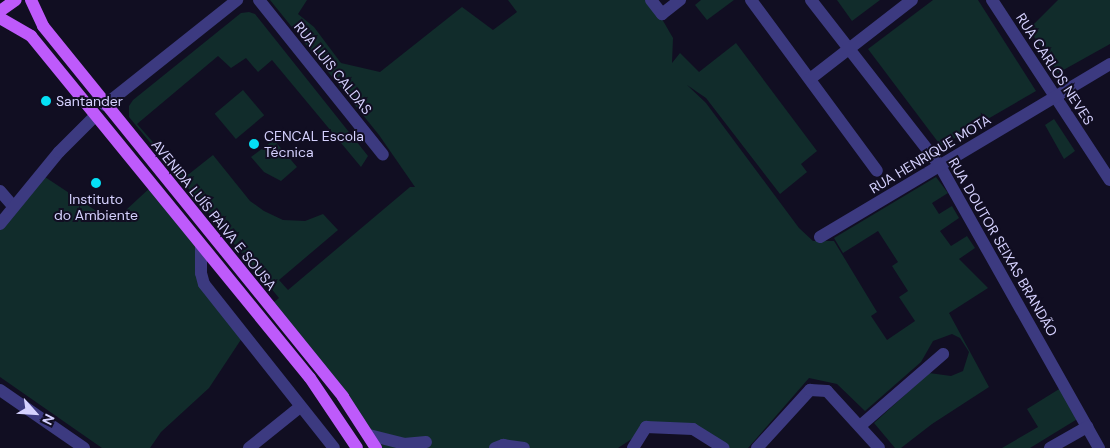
<!DOCTYPE html>
<html>
<head>
<meta charset="utf-8">
<style>
  body { margin:0 }
  #map { position:relative; width:1110px; height:448px; overflow:hidden; background:#110e22; font-family:"DM Sans",sans-serif }
  div>[style] { position:absolute }
  [style*='--x'] { left:calc(var(--x)*1px); top:calc(var(--y)*1px); width:calc(var(--w)*1px); rotate:calc(var(--a)*1deg) }
  .green>* { inset:0; background:#112c2b; transform-origin:0 0 }
  .minor>* { height:12px; margin:-6px; padding:0 6px; transform-origin:6px; border-radius:6px; background:#3c3a80 }
  .primary>* { height:12px; margin:-6px; padding:0 6px; transform-origin:6px; border-radius:6px; background:#be5afb }
  .dots>* { width:14px; height:14px; translate:-50% -50%; box-sizing:border-box; border:2px solid #110e22; border-radius:50% }
  span { translate:-50% -50%; white-space:nowrap; text-align:center; line-height:1.15; -webkit-text-stroke:4px #110e22; paint-order:stroke }
  .street-label { font-size:14px; color:#d5d1fe }
  .poi-label { font-size:14px; color:#d5d1fe }
  .left { translate:0 -50%; text-align:left }
  .north { position:absolute; left:10px; top:388px; width:50px; height:50px; -webkit-text-stroke:4px #110e22; paint-order:stroke; rotate:116deg; font-size:14px; font-weight:700; line-height:20px; text-align:center; color:#d5d1fe }
  .north::after { content:''; display:block; margin:auto; width:18px; height:22px; background:#d5d1fe; clip-path:polygon(50% 0,100% 100%,50% 72%,0 100%) }
</style>
</head>
<body>
<div id="map">
  <div class="green">
    <div style="clip-path:polygon(270px 0,307px 0,298px 14px,314px 27px,341px 63px,380px 72px,462px 7px,493px 30px,517px 12px,508px 0,651px 0,673px 38px,672px 63px,680px 53px,699px 72px,736px 43px,817px 151px,801px 164px,807px 172px,780px 194px,706px 98px,687px 85px,706px 103px,799px 228px,813px 241px,834px 241px,877px 312px,871px 316px,887px 340px,915px 321px,899px 297px,908px 291px,892px 266px,898px 262px,878px 231px,843px 253px,834px 238px,936px 177px,948px 193px,932px 203px,939px 214px,952px 206px,959px 218px,940px 231px,951px 246px,967px 236px,975px 248px,959px 259px,988px 288px,949px 313px,989px 387px,932px 424px,901px 448px,895px 448px,874px 423px,929px 373px,951px 376px,963px 371px,969px 352px,960px 338px,952px 334px,933px 341px,921px 362px,865px 411px,837px 384px,809px 378px,748px 448px,725px 448px,672px 424px,650px 427px,618px 448px,376px 448px,269px 306px,279px 298px,129px 117px,129px 106px,133px 100px,241px 13px,249px 12px,255px 14px,368px 156px,361px 167px,272px 60px,258px 72px,246px 58px,231px 68px,218px 56px,137px 124px,174px 166px,189px 174px,213px 155px,250px 201px,264px 211px,283px 220px,305px 221px,323px 214px,338px 230px,279px 280px,288px 290px,410px 187px,415px 187px,379px 135px)"></div>
    <div style="clip-path:polygon(701px 0,734px 0,707px 20px,695px 5px)"></div>
    <div style="clip-path:polygon(837px 0,880px 0,852px 21px)"></div>
    <div style="clip-path:polygon(933px 0,978px 0,1036px 91px,941px 146px,868px 49px)"></div>
    <div style="clip-path:polygon(1058px 0,1110px 0,1110px 44px,1058px 73px,1029px 29px)"></div>
    <div style="left:243px;top:90px;width:33px;height:37px;rotate:50deg"></div>
    <div style="clip-path:polygon(1054px 119px,1075px 151px,1064px 159px,1045px 125px)"></div>
    <div style="clip-path:polygon(274px 140px,297px 167px,281px 181px,264px 172px,251px 157px)"></div>
    <div style="clip-path:polygon(45px 177px,113px 222px,152px 186px,201px 247px,201px 273px,244px 335px,209px 388px,161px 432px,150px 448px,102px 448px,0 377px,0 224px)"></div>
    <div style="clip-path:polygon(1064px 386px,1079px 418px,1030px 448px,1002px 448px,1038px 427px,1027px 409px)"></div>
  </div>
  <div class="minor">
    <div style="--x:259;--y:0;--w:198;--a:51.3"></div>
    <div style="--x:651;--y:0;--w:18;--a:52"></div>
    <div style="--x:662;--y:14;--w:23;--a:-38"></div>
    <div style="--x:751;--y:0;--w:212;--a:53.6"></div>
    <div style="--x:811;--y:0;--w:210;--a:52.1"></div>
    <div style="--x:940;--y:166;--w:324;--a:60.6"></div>
    <div style="--x:992;--y:0;--w:215;--a:56.8"></div>
    <div style="--x:810;--y:79;--w:129;--a:-37.8"></div>
    <div style="--x:105;--y:105;--w:169;--a:-38.5"></div>
    <div style="--x:0;--y:191;--w:20;--a:49"></div>
    <div style="--x:0;--y:224;--w:93;--a:-50.7"></div>
    <div style="--x:59;--y:152;--w:51;--a:-45"></div>
    <div style="--x:820;--y:237;--w:338;--a:-30.8"></div>
    <div style="--x:201;--y:247;--w:26;--a:90"></div>
    <div style="--x:201;--y:273;--w:11;--a:75"></div>
    <div style="--x:204;--y:284;--w:209;--a:51.6"></div>
    <div style="--x:0;--y:390;--w:102;--a:34.6"></div>
    <div style="--x:860;--y:426;--w:110;--a:-40.9"></div>
    <div style="--x:369;--y:435;--w:36;--a:14"></div>
    <div style="--x:404;--y:444;--w:22;--a:-5"></div>
    <div style="--x:249;--y:448;--w:65;--a:-38.8"></div>
    <div style="--x:495;--y:448;--w:9;--a:-21"></div>
    <div style="--x:503;--y:445;--w:21;--a:8"></div>
    <div style="--x:633;--y:448;--w:25;--a:-58"></div>
    <div style="--x:646;--y:427;--w:47;--a:2.4"></div>
    <div style="--x:693;--y:429;--w:36;--a:32"></div>
    <div style="--x:757;--y:448;--w:79;--a:-47.6"></div>
    <div style="--x:810;--y:390;--w:17;--a:3"></div>
    <div style="--x:827;--y:391;--w:77;--a:47.6"></div>
    <div style="--x:1050;--y:448;--w:43;--a:-29.6"></div>
  </div>
  <div class="primary">
    <div style="--x:31;--y:0;--w:29;--a:65"></div>
    <div style="--x:43;--y:26;--w:477;--a:51"></div>
    <div style="--x:343;--y:397;--w:61;--a:57.1"></div>
    <div style="--x:0;--y:11;--w:19;--a:-35"></div>
    <div style="--x:0;--y:18;--w:36;--a:30"></div>
    <div style="--x:31;--y:36;--w:441;--a:50.8"></div>
    <div style="--x:310;--y:378;--w:84;--a:56.1"></div>
  </div>
  <div class="dots">
    <div style="left:46px;top:101px;background:#05e0f5"></div>
    <div style="left:254px;top:144px;background:#05e0f5"></div>
    <div style="left:96px;top:183px;background:#05e0f5"></div>
  </div>
  <div class="street-label">
    <span style="left:333px;top:68px;rotate:51deg">RUA LUIS CALDAS</span>
    <span style="left:1055px;top:69px;rotate:57deg">RUA CARLOS NEVES</span>
    <span style="left:930px;top:154px;rotate:-31deg">RUA HENRIQUE MOTA</span>
    <span style="left:214px;top:215px;rotate:51deg">AVENIDA LUÍS PAIVA E SOUSA</span>
    <span style="left:1003px;top:247px;rotate:60deg">RUA DOUTOR SEIXAS BRANDÃO</span>
  </div>
  <div class="poi-label">
    <span class="left" style="left:56px;top:101px">Santander</span>
    <span class="left" style="left:264px;top:144px">CENCAL Escola<br>Técnica</span>
    <span style="left:96px;top:207px">Instituto<br>do Ambiente</span>
  </div>
  <div class="north">N</div>
</div>
</body>
</html>
